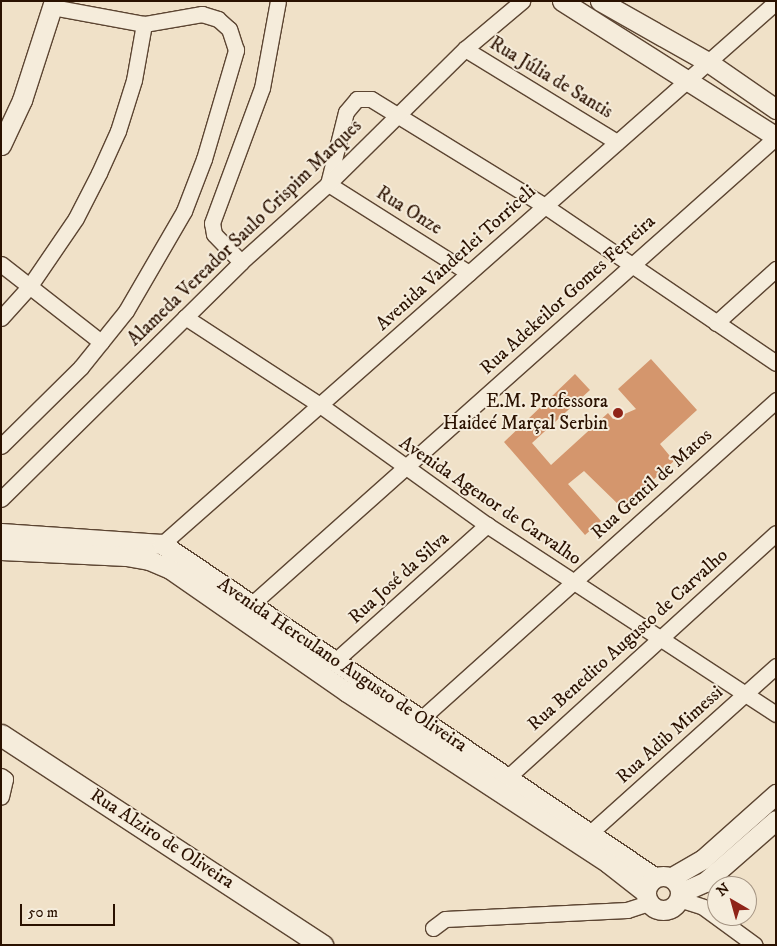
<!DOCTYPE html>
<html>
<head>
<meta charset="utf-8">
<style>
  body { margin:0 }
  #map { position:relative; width:777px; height:946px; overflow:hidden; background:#f0e1c8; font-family:"IM FELL DW Pica",serif }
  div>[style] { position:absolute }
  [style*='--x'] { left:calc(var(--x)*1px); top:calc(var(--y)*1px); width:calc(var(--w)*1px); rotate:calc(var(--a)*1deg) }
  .building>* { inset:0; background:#d4966d }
  .roads { filter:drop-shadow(1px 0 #5c4532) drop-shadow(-1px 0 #5c4532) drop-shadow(0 1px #5c4532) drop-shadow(0 -1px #5c4532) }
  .minor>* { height:15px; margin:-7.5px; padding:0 7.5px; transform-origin:7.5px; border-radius:7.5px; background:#f5ecdb }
  .tertiary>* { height:19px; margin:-9.5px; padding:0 9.5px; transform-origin:9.5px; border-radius:9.5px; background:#f5ecdb }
  .tertiary>.ring { margin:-9.5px; padding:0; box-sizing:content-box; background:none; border:19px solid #f5ecdb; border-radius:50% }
  .secondary>* { height:21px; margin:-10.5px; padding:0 10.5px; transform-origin:10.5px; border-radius:10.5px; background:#f5ecdb }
  .dots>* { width:14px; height:14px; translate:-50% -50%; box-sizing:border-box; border:2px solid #f5ecdb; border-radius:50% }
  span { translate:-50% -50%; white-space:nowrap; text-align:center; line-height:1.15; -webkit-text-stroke:4px #f5ecdb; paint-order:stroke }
  .street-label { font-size:19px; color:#2a1100 }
  .poi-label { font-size:19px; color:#2a1100 }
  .right { translate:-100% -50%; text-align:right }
  .frame { position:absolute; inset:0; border:2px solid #2a1100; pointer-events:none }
  .north { position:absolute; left:707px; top:876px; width:50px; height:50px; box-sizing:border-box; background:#f5ecdb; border:1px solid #a49483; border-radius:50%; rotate:322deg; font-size:14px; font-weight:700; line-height:20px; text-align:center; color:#2a1100 }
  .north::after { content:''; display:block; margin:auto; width:18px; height:22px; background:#8f2418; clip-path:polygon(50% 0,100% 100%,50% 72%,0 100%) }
  .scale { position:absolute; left:20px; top:904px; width:95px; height:22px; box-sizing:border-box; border:2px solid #2a1100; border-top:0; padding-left:6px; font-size:15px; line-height:18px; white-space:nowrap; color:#2a1100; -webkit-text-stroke:4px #f5ecdb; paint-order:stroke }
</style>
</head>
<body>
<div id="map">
  <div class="building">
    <div style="clip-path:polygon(651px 359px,697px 410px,660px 444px,674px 461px,622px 508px,584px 471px,568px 484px,601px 521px,585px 535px,504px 442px,575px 374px,590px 390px,532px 443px,551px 465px,608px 413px,613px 419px,636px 409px,618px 389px)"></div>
  </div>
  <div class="roads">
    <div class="minor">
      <div style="--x:465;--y:49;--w:178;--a:31.5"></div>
      <div style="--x:241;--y:262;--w:39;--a:-134"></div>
      <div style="--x:214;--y:234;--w:11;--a:-100"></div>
      <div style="--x:212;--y:223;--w:144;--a:-69.7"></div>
      <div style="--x:262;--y:88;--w:88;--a:-79.6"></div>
      <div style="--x:1;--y:264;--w:127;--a:38"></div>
      <div style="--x:469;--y:273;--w:167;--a:-147.7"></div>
      <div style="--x:328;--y:184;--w:74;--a:-76"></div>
      <div style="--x:346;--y:112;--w:17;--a:-50"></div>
      <div style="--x:357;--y:99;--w:14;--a:0"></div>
      <div style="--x:371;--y:99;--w:204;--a:31.6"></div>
      <div style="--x:545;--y:206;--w:279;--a:34.2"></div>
      <div style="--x:185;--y:317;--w:161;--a:33.1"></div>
      <div style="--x:320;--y:405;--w:206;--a:35.7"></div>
      <div style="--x:487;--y:525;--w:345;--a:33.2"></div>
      <div style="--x:1;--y:318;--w:42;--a:-47.9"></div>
      <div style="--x:29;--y:287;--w:83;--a:-55.7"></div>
      <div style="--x:76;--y:218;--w:51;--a:-62.9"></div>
      <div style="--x:99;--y:173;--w:46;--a:-65.7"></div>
      <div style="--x:118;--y:131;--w:53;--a:-72.6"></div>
      <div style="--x:134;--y:80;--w:57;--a:-79.9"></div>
      <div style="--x:716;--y:323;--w:81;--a:-42"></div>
      <div style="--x:1;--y:446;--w:112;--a:-44.6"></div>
      <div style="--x:81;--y:367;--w:72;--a:-51.2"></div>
      <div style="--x:126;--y:311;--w:116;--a:-59.9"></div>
      <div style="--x:184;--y:211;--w:56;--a:-69"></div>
      <div style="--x:204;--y:159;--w:114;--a:-73.6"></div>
      <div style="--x:236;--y:50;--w:22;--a:-108"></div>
      <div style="--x:229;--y:29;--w:15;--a:-138"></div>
      <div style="--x:218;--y:19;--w:17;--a:-163"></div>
      <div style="--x:202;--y:14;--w:59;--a:170.2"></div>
      <div style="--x:144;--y:24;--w:94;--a:-169.5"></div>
      <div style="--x:1;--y:499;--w:337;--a:-44.6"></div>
      <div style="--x:241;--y:262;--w:117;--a:-41.9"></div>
      <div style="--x:328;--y:184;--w:192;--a:-44.6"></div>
      <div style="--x:465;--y:49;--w:75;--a:-40.1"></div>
      <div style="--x:162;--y:544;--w:819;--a:-41.44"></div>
      <div style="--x:253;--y:603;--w:700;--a:-41.7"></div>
      <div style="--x:336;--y:660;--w:203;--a:-41.8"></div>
      <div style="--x:422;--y:718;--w:476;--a:-41.9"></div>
      <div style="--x:1;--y:776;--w:5;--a:37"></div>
      <div style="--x:5;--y:779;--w:18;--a:103"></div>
      <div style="--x:508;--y:777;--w:362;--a:-42.3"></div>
      <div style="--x:590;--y:833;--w:250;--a:-41.9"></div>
      <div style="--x:679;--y:899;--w:25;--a:18"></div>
      <div style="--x:703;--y:907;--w:64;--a:36.2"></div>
      <div style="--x:433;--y:928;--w:15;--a:-37"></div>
      <div style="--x:445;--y:919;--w:182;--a:-2.8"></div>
      <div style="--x:627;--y:910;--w:23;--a:-18"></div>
    </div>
    <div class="tertiary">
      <div style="--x:562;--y:1;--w:254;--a:32.4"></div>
      <div style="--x:600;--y:1;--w:124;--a:29.5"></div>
      <div style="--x:708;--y:62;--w:83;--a:34.7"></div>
      <div style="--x:1;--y:145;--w:50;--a:-65"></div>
      <div style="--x:22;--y:100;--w:104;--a:-72.1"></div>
      <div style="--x:1;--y:533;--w:161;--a:3.9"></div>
      <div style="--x:162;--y:544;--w:594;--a:34.09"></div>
      <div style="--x:1;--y:550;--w:125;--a:2.7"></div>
      <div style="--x:126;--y:556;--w:23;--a:10"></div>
      <div style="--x:149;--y:560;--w:23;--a:23"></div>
      <div style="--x:170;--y:569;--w:216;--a:34.8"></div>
      <div style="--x:347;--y:692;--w:312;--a:33.2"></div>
      <div style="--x:608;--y:863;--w:47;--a:38.1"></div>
      <div class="ring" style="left:646px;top:876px;width:15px;height:15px"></div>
      <div style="--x:672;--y:877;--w:36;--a:-30"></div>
      <div style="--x:703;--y:859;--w:98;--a:-41.7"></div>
      <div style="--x:680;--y:893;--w:27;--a:-24"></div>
      <div style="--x:705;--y:882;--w:94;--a:-41.1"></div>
    </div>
    <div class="secondary">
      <div style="--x:1;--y:735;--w:384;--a:33.2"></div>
    </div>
  </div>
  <div class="dots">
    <div style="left:618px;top:413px;background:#8f2418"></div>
  </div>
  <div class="street-label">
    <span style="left:551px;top:78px;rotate:31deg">Rua Júlia de Santis</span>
    <span style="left:409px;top:211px;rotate:32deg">Rua Onze</span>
    <span style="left:245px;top:233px;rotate:-44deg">Alameda Vereador Saulo Crispim Marques</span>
    <span style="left:456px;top:258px;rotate:-42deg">Avenida Vanderlei Torriceli</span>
    <span style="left:568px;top:295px;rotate:-42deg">Rua Adekeilor Gomes Ferreira</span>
    <span style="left:652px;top:484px;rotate:-42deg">Rua Gentil de Matos</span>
    <span style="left:490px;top:501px;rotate:34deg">Avenida Agenor de Carvalho</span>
    <span style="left:399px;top:578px;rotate:-42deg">Rua José da Silva</span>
    <span style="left:628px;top:640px;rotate:-42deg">Rua Benedito Augusto de Carvalho</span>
    <span style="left:342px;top:665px;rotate:34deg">Avenida Herculano Augusto de Oliveira</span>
    <span style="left:670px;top:735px;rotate:-42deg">Rua Adib Mimessi</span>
    <span style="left:162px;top:839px;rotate:33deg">Rua Alziro de Oliveira</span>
  </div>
  <div class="poi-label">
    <span class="right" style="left:608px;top:413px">E.M. Professora<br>Haideé Marçal Serbin</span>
  </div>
  <div class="frame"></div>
  <div class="north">N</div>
  <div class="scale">50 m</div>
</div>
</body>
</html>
